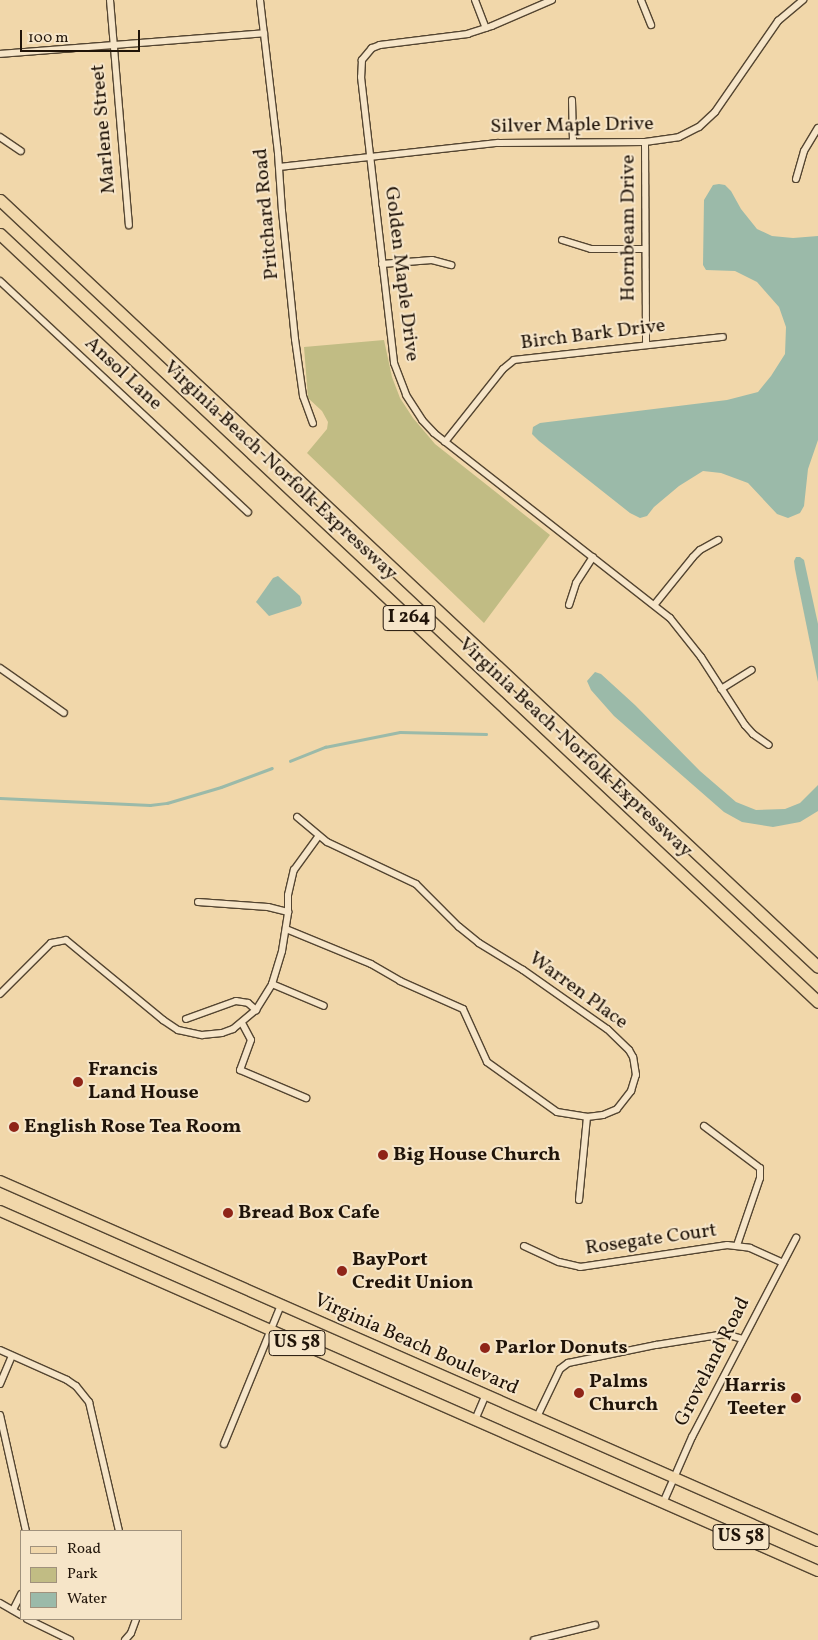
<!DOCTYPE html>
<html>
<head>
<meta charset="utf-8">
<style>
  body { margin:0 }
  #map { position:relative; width:818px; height:1640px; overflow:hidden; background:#f1d7aa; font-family:Vollkorn,serif }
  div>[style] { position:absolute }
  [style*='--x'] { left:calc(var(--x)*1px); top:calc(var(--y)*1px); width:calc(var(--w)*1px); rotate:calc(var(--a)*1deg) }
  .green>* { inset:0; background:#c1bc84 }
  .water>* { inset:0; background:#9bbaa9 }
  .stream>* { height:2.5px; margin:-1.25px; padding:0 1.25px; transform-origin:1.25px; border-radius:1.25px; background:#9bbaa9 }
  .roads { filter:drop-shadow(1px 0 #544531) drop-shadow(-1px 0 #544531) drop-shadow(0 1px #544531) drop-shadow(0 -1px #544531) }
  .street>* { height:6px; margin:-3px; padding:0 3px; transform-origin:3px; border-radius:3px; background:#f6e5c8 }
  .primary>* { height:10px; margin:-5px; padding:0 5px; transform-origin:5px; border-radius:5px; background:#f1d7aa }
  .highway>* { height:11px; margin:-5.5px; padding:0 5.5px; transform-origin:5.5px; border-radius:5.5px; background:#f1d7aa }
  .dots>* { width:14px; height:14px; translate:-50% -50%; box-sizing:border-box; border:2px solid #f6e5c8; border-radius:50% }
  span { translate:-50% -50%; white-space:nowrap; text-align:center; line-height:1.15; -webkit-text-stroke:4px #f6e5c8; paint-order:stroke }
  .shield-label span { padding:1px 4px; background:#f6e5c8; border:1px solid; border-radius:4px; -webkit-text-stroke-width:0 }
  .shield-label { font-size:19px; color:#201409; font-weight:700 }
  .street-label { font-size:20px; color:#201409 }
  .poi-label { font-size:20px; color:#201409; font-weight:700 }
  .left { translate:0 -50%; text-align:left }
  .right { translate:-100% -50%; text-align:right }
  .legend { position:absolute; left:20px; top:1530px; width:162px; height:90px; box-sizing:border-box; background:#f6e5c8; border:1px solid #a0917c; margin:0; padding:6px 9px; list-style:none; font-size:15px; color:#201409 }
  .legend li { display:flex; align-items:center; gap:10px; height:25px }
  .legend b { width:25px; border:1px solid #a0917c }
  .scale { position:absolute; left:20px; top:30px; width:120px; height:22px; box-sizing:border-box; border:2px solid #201409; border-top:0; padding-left:6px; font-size:15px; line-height:18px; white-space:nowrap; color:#201409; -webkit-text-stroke:4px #f6e5c8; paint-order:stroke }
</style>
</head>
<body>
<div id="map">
  <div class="green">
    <div style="clip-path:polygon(384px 340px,392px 377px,400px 398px,413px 418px,435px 444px,550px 535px,484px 623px,307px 453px,327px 429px,328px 422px,322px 411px,308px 398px,304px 347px)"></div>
  </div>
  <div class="water">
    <div style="clip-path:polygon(719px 184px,725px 185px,731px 191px,741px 209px,757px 229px,772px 236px,793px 238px,818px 236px,818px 440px,808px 469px,804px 506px,800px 513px,788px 518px,777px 514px,748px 483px,721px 473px,703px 471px,679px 486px,654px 507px,647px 516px,640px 518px,630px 513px,539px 441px,532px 434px,533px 427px,540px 423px,727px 400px,758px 392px,771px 376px,785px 354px,786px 327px,779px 307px,757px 282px,735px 271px,706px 270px,703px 265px,704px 200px,713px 185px)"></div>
    <div style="clip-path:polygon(796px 557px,800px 557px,804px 560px,818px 624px,818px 682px,795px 569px,794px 561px)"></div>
    <div style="clip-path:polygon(278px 576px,300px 596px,302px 603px,300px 606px,269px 616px,256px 602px,273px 578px)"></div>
    <div style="clip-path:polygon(595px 672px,601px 674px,635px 705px,700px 771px,736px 802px,756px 810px,785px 809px,800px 803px,818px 785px,818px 811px,800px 822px,773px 827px,742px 822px,724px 812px,614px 716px,591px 690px,587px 681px)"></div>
  </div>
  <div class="stream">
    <div style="--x:290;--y:761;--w:38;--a:-22"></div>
    <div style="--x:325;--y:747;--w:76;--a:-11.3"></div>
    <div style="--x:400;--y:732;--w:86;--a:1.3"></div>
    <div style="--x:0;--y:798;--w:150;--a:2.7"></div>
    <div style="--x:150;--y:805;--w:17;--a:-7"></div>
    <div style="--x:167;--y:803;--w:56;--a:-16.5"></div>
    <div style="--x:221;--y:787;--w:54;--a:-20.4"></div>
  </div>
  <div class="roads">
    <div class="street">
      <div style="--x:110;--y:0;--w:226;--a:85.2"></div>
      <div style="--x:260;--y:0;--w:155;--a:83.3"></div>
      <div style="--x:278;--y:154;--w:57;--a:86"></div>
      <div style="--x:282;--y:211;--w:129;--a:84.2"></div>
      <div style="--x:295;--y:339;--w:58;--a:82"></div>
      <div style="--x:303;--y:396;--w:29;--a:70"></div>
      <div style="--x:475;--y:0;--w:30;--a:69"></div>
      <div style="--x:552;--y:0;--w:65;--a:156.6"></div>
      <div style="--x:492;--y:26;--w:25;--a:162"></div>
      <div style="--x:468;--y:34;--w:89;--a:172.9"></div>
      <div style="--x:380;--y:45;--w:9;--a:159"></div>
      <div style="--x:372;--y:48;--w:16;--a:130"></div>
      <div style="--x:362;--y:60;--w:17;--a:93"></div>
      <div style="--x:361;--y:77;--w:288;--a:83.4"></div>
      <div style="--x:394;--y:363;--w:34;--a:69"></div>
      <div style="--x:406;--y:395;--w:30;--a:57"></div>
      <div style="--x:422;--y:420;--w:18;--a:47"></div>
      <div style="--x:434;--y:433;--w:300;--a:38.1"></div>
      <div style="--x:670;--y:618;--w:50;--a:51.5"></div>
      <div style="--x:701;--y:657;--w:81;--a:57.1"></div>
      <div style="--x:745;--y:725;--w:12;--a:48"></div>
      <div style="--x:753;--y:734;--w:19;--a:35"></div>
      <div style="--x:641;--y:0;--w:27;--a:68"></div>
      <div style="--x:0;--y:54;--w:265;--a:-4.5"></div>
      <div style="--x:572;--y:100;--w:42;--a:88.6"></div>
      <div style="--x:0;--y:137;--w:25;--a:34"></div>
      <div style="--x:645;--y:142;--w:203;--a:89.7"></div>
      <div style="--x:279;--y:167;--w:220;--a:-6.3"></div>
      <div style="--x:498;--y:143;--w:147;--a:-0.4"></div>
      <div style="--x:645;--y:142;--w:34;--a:-8"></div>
      <div style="--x:679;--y:137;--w:22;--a:-27"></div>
      <div style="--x:699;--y:127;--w:22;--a:-43"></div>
      <div style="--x:715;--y:112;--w:111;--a:-55.3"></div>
      <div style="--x:778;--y:21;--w:33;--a:-40"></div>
      <div style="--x:796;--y:179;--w:29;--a:-74"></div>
      <div style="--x:804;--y:151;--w:27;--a:-59"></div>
      <div style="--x:562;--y:240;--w:30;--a:17"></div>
      <div style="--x:591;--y:249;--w:53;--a:0"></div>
      <div style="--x:382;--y:264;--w:50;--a:-4.6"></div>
      <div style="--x:432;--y:260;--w:20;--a:15"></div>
      <div style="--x:0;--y:281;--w:339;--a:43"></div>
      <div style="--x:445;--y:442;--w:93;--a:-51.5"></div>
      <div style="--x:503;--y:369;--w:14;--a:-39"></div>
      <div style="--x:514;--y:360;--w:210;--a:-6.3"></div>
      <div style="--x:655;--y:604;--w:60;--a:-51"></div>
      <div style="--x:693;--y:557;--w:10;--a:-45"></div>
      <div style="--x:700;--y:550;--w:21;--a:-29"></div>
      <div style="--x:569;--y:605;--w:23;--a:-72"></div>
      <div style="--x:576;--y:583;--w:31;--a:-57"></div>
      <div style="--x:0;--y:668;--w:78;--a:35.1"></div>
      <div style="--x:721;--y:689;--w:36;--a:-32"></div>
      <div style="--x:198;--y:902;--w:70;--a:4.1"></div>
      <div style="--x:268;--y:907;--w:21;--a:14"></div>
      <div style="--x:286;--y:929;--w:92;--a:22.4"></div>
      <div style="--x:371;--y:964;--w:34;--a:30"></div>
      <div style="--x:400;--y:981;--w:69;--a:24"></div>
      <div style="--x:463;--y:1009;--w:58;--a:65.6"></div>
      <div style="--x:487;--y:1062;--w:86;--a:35.5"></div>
      <div style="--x:557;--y:1112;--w:30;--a:9"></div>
      <div style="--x:587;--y:1117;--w:16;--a:-7"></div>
      <div style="--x:603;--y:1115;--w:15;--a:-23"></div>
      <div style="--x:617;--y:1109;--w:23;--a:-52"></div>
      <div style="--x:631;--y:1091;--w:17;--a:-73"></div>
      <div style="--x:636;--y:1075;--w:18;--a:-99"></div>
      <div style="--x:633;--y:1057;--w:8;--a:-120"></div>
      <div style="--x:629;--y:1050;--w:30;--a:-136"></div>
      <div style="--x:607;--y:1029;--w:103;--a:-144.9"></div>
      <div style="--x:523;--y:970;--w:52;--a:-148.5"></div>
      <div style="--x:479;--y:943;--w:26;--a:-141"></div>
      <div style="--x:459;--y:927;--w:61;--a:-135"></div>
      <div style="--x:416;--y:884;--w:98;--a:-154.7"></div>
      <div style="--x:327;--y:842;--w:39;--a:-140"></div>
      <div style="--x:272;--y:984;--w:56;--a:22.9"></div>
      <div style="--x:0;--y:994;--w:72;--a:-45"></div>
      <div style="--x:51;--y:943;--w:15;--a:-11"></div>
      <div style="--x:66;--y:940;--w:126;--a:39.5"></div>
      <div style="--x:163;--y:1020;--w:18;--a:34"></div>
      <div style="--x:178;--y:1030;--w:25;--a:12"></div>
      <div style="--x:202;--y:1035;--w:20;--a:-6"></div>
      <div style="--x:222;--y:1033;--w:12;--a:-20"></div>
      <div style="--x:233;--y:1029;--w:30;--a:-40"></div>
      <div style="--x:256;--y:1010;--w:31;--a:-58"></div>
      <div style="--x:272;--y:984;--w:34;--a:-73"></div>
      <div style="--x:282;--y:951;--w:39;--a:-81"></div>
      <div style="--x:288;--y:912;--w:17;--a:-90"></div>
      <div style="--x:288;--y:895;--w:26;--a:-77"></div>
      <div style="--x:294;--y:870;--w:41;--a:-54"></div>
      <div style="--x:186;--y:1019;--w:53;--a:-19.8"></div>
      <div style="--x:236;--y:1001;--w:12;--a:9"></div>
      <div style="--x:248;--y:1003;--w:11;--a:41"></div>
      <div style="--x:242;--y:1023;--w:19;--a:62"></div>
      <div style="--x:251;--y:1040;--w:32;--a:110"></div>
      <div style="--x:240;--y:1070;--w:72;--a:23"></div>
      <div style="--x:704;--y:1126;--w:70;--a:36.9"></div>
      <div style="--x:760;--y:1168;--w:10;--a:90"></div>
      <div style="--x:760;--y:1178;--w:71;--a:108.9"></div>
      <div style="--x:579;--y:1200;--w:83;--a:-84.5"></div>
      <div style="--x:524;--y:1246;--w:38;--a:25"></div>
      <div style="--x:559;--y:1262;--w:22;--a:13"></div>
      <div style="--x:580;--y:1267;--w:149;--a:-8.5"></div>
      <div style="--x:727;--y:1245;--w:23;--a:7"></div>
      <div style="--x:750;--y:1248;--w:36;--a:24"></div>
      <div style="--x:0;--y:1350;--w:73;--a:24.1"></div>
      <div style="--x:67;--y:1380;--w:11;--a:34"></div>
      <div style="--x:76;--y:1386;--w:21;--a:51"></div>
      <div style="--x:89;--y:1402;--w:132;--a:76.9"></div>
      <div style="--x:0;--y:1384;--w:30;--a:-67"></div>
      <div style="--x:0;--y:1415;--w:119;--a:77.4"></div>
      <div style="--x:537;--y:1417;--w:53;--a:-64.4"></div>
      <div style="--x:560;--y:1369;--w:10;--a:-37"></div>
      <div style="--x:568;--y:1363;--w:90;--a:-11.6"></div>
      <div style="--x:656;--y:1345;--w:70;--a:-9.1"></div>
      <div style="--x:725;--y:1334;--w:18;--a:16"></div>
      <div style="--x:475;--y:1420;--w:28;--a:-67"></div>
      <div style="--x:224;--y:1444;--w:150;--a:-67.7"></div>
      <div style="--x:663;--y:1503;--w:72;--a:-66.3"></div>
      <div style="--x:692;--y:1437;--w:225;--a:-62.4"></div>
      <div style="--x:0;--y:1603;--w:24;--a:30"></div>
      <div style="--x:13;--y:1610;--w:18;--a:-63"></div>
      <div style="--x:27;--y:1619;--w:48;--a:26"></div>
      <div style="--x:125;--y:1640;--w:9;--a:-49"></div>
      <div style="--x:131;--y:1633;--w:15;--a:-70"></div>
      <div style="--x:534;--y:1640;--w:63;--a:-13.8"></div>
    </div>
    <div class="primary">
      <div style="--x:0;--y:1181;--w:894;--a:23.75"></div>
      <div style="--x:0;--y:1211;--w:894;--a:23.75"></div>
    </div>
    <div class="highway">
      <div style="--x:0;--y:200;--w:1121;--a:43.16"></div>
      <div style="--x:0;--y:234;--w:1122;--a:43.19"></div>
    </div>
  </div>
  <div class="dots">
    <div style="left:78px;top:1082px;background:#8f2418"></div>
    <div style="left:14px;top:1127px;background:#8f2418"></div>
    <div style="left:383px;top:1155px;background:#8f2418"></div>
    <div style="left:228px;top:1213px;background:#8f2418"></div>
    <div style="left:342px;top:1271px;background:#8f2418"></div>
    <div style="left:485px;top:1348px;background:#8f2418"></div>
    <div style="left:579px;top:1393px;background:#8f2418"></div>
    <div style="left:796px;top:1398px;background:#8f2418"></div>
  </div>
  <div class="shield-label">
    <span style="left:409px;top:618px">I 264</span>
    <span style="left:297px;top:1343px">US 58</span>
    <span style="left:741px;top:1537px">US 58</span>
  </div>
  <div class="street-label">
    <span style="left:572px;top:126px;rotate:-1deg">Silver Maple Drive</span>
    <span style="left:104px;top:129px;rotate:-95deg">Marlene Street</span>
    <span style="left:267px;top:214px;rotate:-95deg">Pritchard Road</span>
    <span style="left:629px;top:228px;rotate:-90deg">Hornbeam Drive</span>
    <span style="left:401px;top:274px;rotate:83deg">Golden Maple Drive</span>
    <span style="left:593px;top:335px;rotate:-7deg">Birch Bark Drive</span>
    <span style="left:123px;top:374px;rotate:43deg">Ansol Lane</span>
    <span style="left:280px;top:471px;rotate:43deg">Virginia Beach-Norfolk Expressway</span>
    <span style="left:575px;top:748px;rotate:43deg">Virginia Beach-Norfolk Expressway</span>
    <span style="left:578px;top:991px;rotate:36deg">Warren Place</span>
    <span style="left:651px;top:1240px;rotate:-8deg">Rosegate Court</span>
    <span style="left:416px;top:1345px;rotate:24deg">Virginia Beach Boulevard</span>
    <span style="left:713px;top:1362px;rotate:-63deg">Groveland Road</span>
  </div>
  <div class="poi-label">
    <span class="left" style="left:88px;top:1082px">Francis<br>Land House</span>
    <span class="left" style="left:24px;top:1127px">English Rose Tea Room</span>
    <span class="left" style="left:393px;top:1155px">Big House Church</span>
    <span class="left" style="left:238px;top:1213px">Bread Box Cafe</span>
    <span class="left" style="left:352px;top:1272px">BayPort<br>Credit Union</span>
    <span class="left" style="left:495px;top:1348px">Parlor Donuts</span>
    <span class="left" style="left:589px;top:1394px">Palms<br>Church</span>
    <span class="right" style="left:786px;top:1398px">Harris<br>Teeter</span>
  </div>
  <ul class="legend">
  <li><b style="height:6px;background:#f1d7aa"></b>Road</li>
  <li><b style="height:14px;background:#c1bc84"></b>Park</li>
  <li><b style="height:14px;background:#9bbaa9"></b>Water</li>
  </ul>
  <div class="scale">100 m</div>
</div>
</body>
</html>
